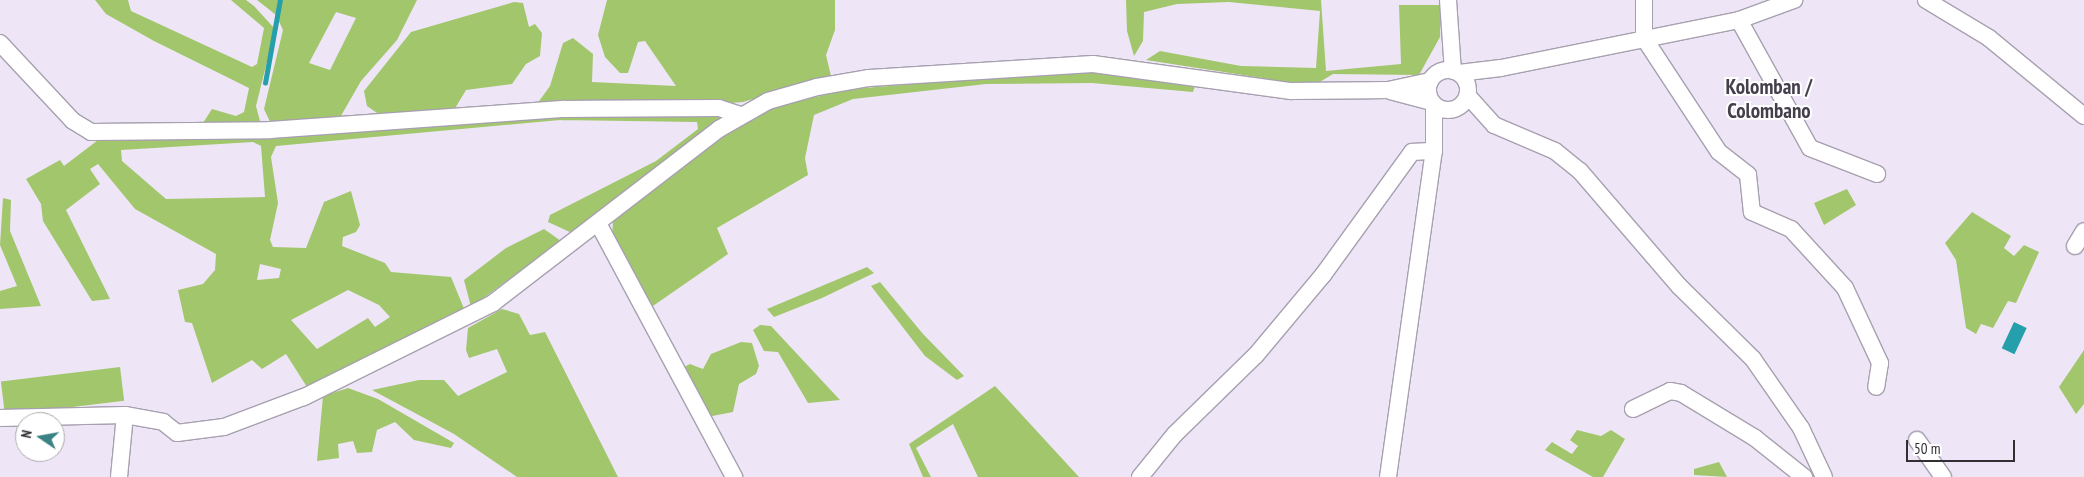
<!DOCTYPE html>
<html>
<head>
<meta charset="utf-8">
<style>
  body { margin:0 }
  #map { position:relative; width:2084px; height:477px; overflow:hidden; background:#eee6f6; font-family:"PT Sans Narrow",sans-serif }
  div>[style] { position:absolute }
  [style*='--x'] { left:calc(var(--x)*1px); top:calc(var(--y)*1px); width:calc(var(--w)*1px); rotate:calc(var(--a)*1deg) }
  .green>* { inset:0; background:#a2c66c; transform-origin:0 0 }
  .water>* { inset:0; background:#259fab; transform-origin:0 0 }
  .stream>* { height:4.5px; margin:-2.25px; padding:0 2.25px; transform-origin:2.25px; border-radius:2.25px; background:#259fab }
  .roads { filter:drop-shadow(1px 0 #a7a0af) drop-shadow(-1px 0 #a7a0af) drop-shadow(0 1px #a7a0af) drop-shadow(0 -1px #a7a0af) }
  .street>* { height:16px; margin:-8px; padding:0 8px; transform-origin:8px; border-radius:8px; background:#fff }
  .street>.ring { margin:-8px; padding:0; box-sizing:content-box; background:none; border:16px solid #fff; border-radius:50% }
  span { translate:-50% -50%; white-space:nowrap; text-align:center; line-height:1.15; -webkit-text-stroke:4px #fff; paint-order:stroke }
  .quarter-label { font-size:21px; color:#453f4c; font-weight:700 }
  .north { position:absolute; left:15px; top:412px; width:50px; height:50px; box-sizing:border-box; background:#fff; border:1px solid #adabae; border-radius:50%; rotate:282deg; font-size:14px; font-weight:700; line-height:20px; text-align:center; color:#312e34 }
  .north::after { content:''; display:block; margin:auto; width:18px; height:22px; background:#3a8284; clip-path:polygon(50% 0,100% 100%,50% 72%,0 100%) }
  .scale { position:absolute; left:1906px; top:440px; width:109px; height:22px; box-sizing:border-box; border:2px solid #312e34; border-top:0; padding-left:6px; font-size:15px; line-height:18px; white-space:nowrap; color:#312e34; -webkit-text-stroke:4px #fff; paint-order:stroke }
</style>
</head>
<body>
<div id="map">
  <div class="green">
    <div style="clip-path:polygon(95px 0,128px 0,131px 11px,252px 67px,257px 64px,264px 28px,231px 0,246px 0,254px 6px,275px 29px,256px 106px,261px 125px,199px 129px,212px 109px,236px 116px,244px 112px,249px 88px,154px 41px,106px 14px)"></div>
    <div style="clip-path:polygon(evenodd,257px 0,417px 0,397px 40px,361px 81px,338px 121px,271px 124px,264px 109px,283px 30px,276px 15px,257px 0,336px 12px,356px 18px,330px 70px,309px 63px,336px 12px)"></div>
    <div style="clip-path:polygon(607px 0,835px 0,835px 30px,826px 55px,831px 76px,743px 102px,691px 106px,537px 104px,550px 86px,563px 43px,573px 38px,593px 54px,592px 82px,676px 86px,645px 41px,638px 42px,628px 73px,620px 73px,605px 57px,598px 35px)"></div>
    <div style="clip-path:polygon(1126px 0,1321px 0,1326px 71px,1401px 64px,1399px 5px,1441px 5px,1440px 37px,1419px 75px,1333px 74px,1313px 86px,1146px 60px,1160px 51px,1241px 66px,1316px 68px,1320px 11px,1229px 2px,1177px 4px,1144px 12px,1143px 41px,1134px 56px,1127px 31px)"></div>
    <div style="clip-path:polygon(514px 2px,523px 3px,529px 27px,535px 24px,542px 33px,540px 56px,526px 64px,512px 84px,466px 90px,454px 110px,380px 115px,367px 106px,364px 91px,411px 32px)"></div>
    <div style="clip-path:polygon(1090px 70px,1195px 86px,1193px 92px,1092px 83px,986px 84px,853px 99px,814px 115px,805px 158px,808px 175px,717px 228px,728px 254px,650px 308px,612px 237px,613px 222px,665px 178px,723px 133px,776px 106px,851px 89px)"></div>
    <div style="clip-path:polygon(evenodd,571px 114px,722px 117px,572px 233px,548px 222px,550px 215px,656px 161px,698px 129px,697px 122px,560px 120px,276px 146px,271px 157px,278px 203px,270px 240px,273px 247px,306px 248px,324px 202px,351px 191px,360px 225px,356px 232px,343px 237px,342px 246px,385px 263px,391px 272px,451px 277px,465px 311px,307px 387px,286px 354px,262px 369px,252px 360px,212px 383px,192px 323px,185px 322px,178px 290px,203px 284px,215px 270px,216px 254px,135px 209px,98px 164px,90px 169px,100px 184px,66px 210px,110px 299px,92px 301px,43px 221px,41px 204px,26px 179px,60px 160px,64px 166px,102px 137px,571px 114px,253px 142px,261px 146px,265px 197px,166px 199px,122px 161px,121px 150px,253px 142px,571px 114px,260px 264px,281px 269px,279px 278px,257px 280px,260px 264px,571px 114px,348px 290px,379px 305px,390px 317px,375px 327px,368px 318px,317px 349px,291px 320px,348px 290px)"></div>
    <div style="clip-path:polygon(1847px 189px,1856px 205px,1824px 225px,1814px 203px)"></div>
    <div style="clip-path:polygon(3px 198px,11px 200px,10px 231px,41px 306px,0 309px,0 291px,17px 286px,0 245px)"></div>
    <div style="clip-path:polygon(1972px 212px,2011px 236px,2004px 248px,2014px 256px,2024px 245px,2039px 252px,2016px 303px,2008px 301px,1993px 328px,1981px 324px,1976px 334px,1966px 328px,1956px 260px,1945px 243px)"></div>
    <div style="clip-path:polygon(544px 229px,561px 241px,471px 307px,464px 280px,506px 248px)"></div>
    <div style="clip-path:polygon(867px 267px,874px 273px,822px 298px,774px 317px,767px 309px)"></div>
    <div style="clip-path:polygon(880px 282px,923px 334px,964px 376px,957px 380px,925px 356px,871px 286px)"></div>
    <div style="clip-path:polygon(502px 309px,519px 314px,530px 335px,545px 332px,618px 477px,517px 477px,454px 434px,372px 390px,419px 380px,444px 380px,458px 396px,507px 372px,497px 349px,469px 358px,466px 350px,468px 328px)"></div>
    <div style="clip-path:polygon(760px 325px,771px 326px,840px 400px,808px 403px,778px 352px,764px 351px,753px 330px)"></div>
    <div style="clip-path:polygon(741px 342px,752px 343px,759px 366px,756px 374px,739px 384px,733px 412px,707px 417px,680px 369px,690px 364px,703px 369px,711px 354px)"></div>
    <div style="clip-path:polygon(2084px 350px,2084px 404px,2076px 414px,2059px 387px)"></div>
    <div style="left:120px;top:367px;width:34px;height:120px;rotate:83deg"></div>
    <div style="clip-path:polygon(995px 386px,1010px 402px,1079px 477px,978px 477px,953px 424px,916px 448px,931px 477px,923px 477px,909px 444px)"></div>
    <div style="clip-path:polygon(348px 388px,378px 399px,454px 443px,451px 448px,414px 440px,395px 422px,377px 430px,372px 452px,357px 453px,353px 441px,338px 444px,339px 458px,317px 461px,323px 396px)"></div>
    <div style="clip-path:polygon(1577px 430px,1601px 436px,1611px 430px,1625px 439px,1603px 477px,1593px 477px,1545px 450px,1552px 442px,1572px 454px,1578px 446px,1570px 440px)"></div>
    <div style="clip-path:polygon(1719px 462px,1727px 477px,1694px 475px,1694px 469px)"></div>
  </div>
  <div class="water">
    <div style="left:2014px;top:322px;width:14px;height:29px;rotate:25deg"></div>
  </div>
  <div class="stream">
    <div style="--x:265;--y:83;--w:84;--a:-79.8"></div>
  </div>
  <div class="roads">
    <div class="street">
      <div style="--x:1448;--y:0;--w:71;--a:86"></div>
      <div style="--x:1644;--y:0;--w:38;--a:90"></div>
      <div style="--x:1644;--y:38;--w:136;--a:56.7"></div>
      <div style="--x:1719;--y:152;--w:37;--a:38"></div>
      <div style="--x:1748;--y:175;--w:37;--a:84"></div>
      <div style="--x:1752;--y:212;--w:43;--a:23.6"></div>
      <div style="--x:1791;--y:229;--w:80;--a:47.5"></div>
      <div style="--x:1845;--y:288;--w:83;--a:65"></div>
      <div style="--x:1880;--y:363;--w:24;--a:99"></div>
      <div style="--x:1926;--y:0;--w:74;--a:31.1"></div>
      <div style="--x:1989;--y:38;--w:123;--a:39.4"></div>
      <div style="--x:1739;--y:20;--w:146;--a:61"></div>
      <div style="--x:1810;--y:148;--w:72;--a:21.2"></div>
      <div style="--x:0;--y:43;--w:107;--a:46.9"></div>
      <div style="--x:73;--y:121;--w:21;--a:31"></div>
      <div style="--x:91;--y:132;--w:179;--a:-0.6"></div>
      <div style="--x:270;--y:130;--w:296;--a:-4.1"></div>
      <div style="--x:565;--y:109;--w:154;--a:-0.4"></div>
      <div style="--x:719;--y:108;--w:23;--a:18"></div>
      <div class="ring" style="left:1428px;top:70px;width:24px;height:24px"></div>
      <div style="--x:1459;--y:73;--w:42;--a:-6.8"></div>
      <div style="--x:1501;--y:68;--w:243;--a:-11.4"></div>
      <div style="--x:1739;--y:20;--w:59;--a:-20"></div>
      <div style="--x:1390;--y:91;--w:43;--a:14.7"></div>
      <div style="--x:1468;--y:96;--w:39;--a:48"></div>
      <div style="--x:1494;--y:125;--w:66;--a:23.1"></div>
      <div style="--x:1555;--y:151;--w:32;--a:39"></div>
      <div style="--x:1580;--y:171;--w:152;--a:49.3"></div>
      <div style="--x:1679;--y:286;--w:104;--a:44.6"></div>
      <div style="--x:1753;--y:359;--w:84;--a:55.2"></div>
      <div style="--x:1801;--y:428;--w:54;--a:64.9"></div>
      <div style="--x:599;--y:225;--w:286;--a:61.8"></div>
      <div style="--x:2075;--y:246;--w:17;--a:-59"></div>
      <div style="--x:1633;--y:409;--w:41;--a:-25.9"></div>
      <div style="--x:1670;--y:391;--w:11;--a:10"></div>
      <div style="--x:1681;--y:393;--w:87;--a:31.3"></div>
      <div style="--x:1755;--y:438;--w:63;--a:38.5"></div>
      <div style="--x:0;--y:418;--w:125;--a:-1.4"></div>
      <div style="--x:125;--y:415;--w:39;--a:10"></div>
      <div style="--x:163;--y:422;--w:18;--a:38"></div>
      <div style="--x:177;--y:433;--w:47;--a:-7.3"></div>
      <div style="--x:224;--y:427;--w:85;--a:-20.6"></div>
      <div style="--x:304;--y:397;--w:211;--a:-26.4"></div>
      <div style="--x:493;--y:303;--w:285;--a:-37.6"></div>
      <div style="--x:719;--y:129;--w:56;--a:-29.7"></div>
      <div style="--x:768;--y:101;--w:51;--a:-15.9"></div>
      <div style="--x:817;--y:87;--w:53;--a:-9.8"></div>
      <div style="--x:869;--y:78;--w:224;--a:-3.6"></div>
      <div style="--x:1093;--y:64;--w:200;--a:7.8"></div>
      <div style="--x:1291;--y:91;--w:97;--a:-0.6"></div>
      <div style="--x:1388;--y:90;--w:43;--a:-12.1"></div>
      <div style="--x:1917;--y:440;--w:45;--a:54.9"></div>
      <div style="--x:119;--y:477;--w:62;--a:-84.5"></div>
      <div style="--x:1140;--y:477;--w:55;--a:-50.9"></div>
      <div style="--x:1175;--y:434;--w:113;--a:-44.3"></div>
      <div style="--x:1256;--y:355;--w:104;--a:-50.1"></div>
      <div style="--x:1323;--y:275;--w:152;--a:-54.1"></div>
      <div style="--x:1412;--y:152;--w:22;--a:-3"></div>
      <div style="--x:1388;--y:477;--w:329;--a:-82"></div>
      <div style="--x:1434;--y:151;--w:46;--a:-90"></div>
    </div>
  </div>
  <div class="quarter-label">
    <span style="left:1769px;top:99px">Kolomban /<br>Colombano</span>
  </div>
  <div class="north">N</div>
  <div class="scale">50 m</div>
</div>
</body>
</html>
